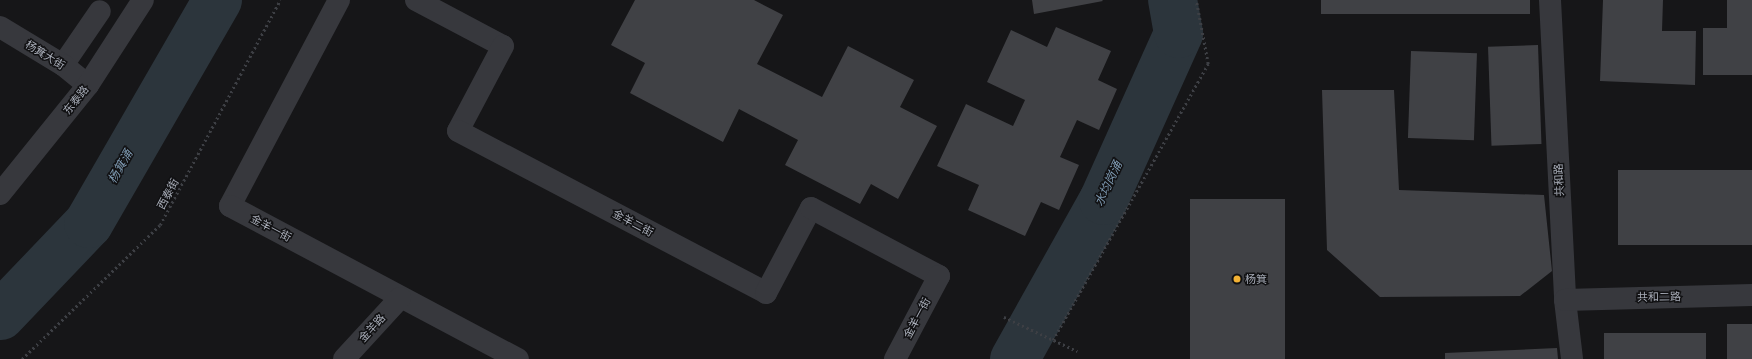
<!DOCTYPE html>
<html>
<head>
<meta charset="utf-8">
<style>
  body { margin:0 }
  #map { position:relative; width:1752px; height:359px; overflow:hidden; background:#161618; font-family:"Asap Condensed","Noto Sans SC",sans-serif }
  div>[style] { position:absolute }
  [style*='--x'] { left:calc(var(--x)*1px); top:calc(var(--y)*1px); width:calc(var(--w)*1px); rotate:calc(var(--a)*1deg) }
  .river>* { height:49px; margin:-24.5px; padding:0 24.5px; transform-origin:24.5px; border-radius:24.5px; background:#2c353c }
  .building>* { inset:0; background:#404145; transform-origin:0 0 }
  .path>* { height:2.5px; margin-top:-1.25px; transform-origin:0; background:repeating-linear-gradient(90deg,#3d3f44 0 2px,transparent 0 5px) }
  .minor>* { height:22px; margin:-11px; padding:0 11px; transform-origin:11px; border-radius:11px; background:#37383d }
  .tertiary>* { height:22px; margin:-11px; padding:0 11px; transform-origin:11px; border-radius:11px; background:#37383d }
  .dots>* { width:11px; height:11px; translate:-50% -50%; box-sizing:border-box; border:2px solid #111113; border-radius:50% }
  span { translate:-50% -50%; white-space:nowrap; text-align:center; line-height:1.15; -webkit-text-stroke:3px #111113; paint-order:stroke }
  .street-label { font-size:11px; color:#a8adb8 }
  .poi-label { font-size:11px; color:#a8adb8 }
  .left { translate:0 -50%; text-align:left }
  .water-label { font-size:12px; color:#7f9bb3; font-style:italic }
</style>
</head>
<body>
<div id="map">
  <div class="river">
    <div style="--x:0;--y:315;--w:127;--a:-46.3"></div>
    <div style="--x:88;--y:223;--w:258;--a:-60"></div>
    <div style="--x:1014;--y:359;--w:182;--a:-60.8"></div>
    <div style="--x:1103;--y:200;--w:183;--a:-65.8"></div>
    <div style="--x:1178;--y:33;--w:34;--a:-100"></div>
  </div>
  <div class="building">
    <div style="clip-path:polygon(635px 0,754px 0,783px 15px,757px 64px,822px 97px,848px 46px,914px 80px,900px 107px,937px 126px,898px 199px,871px 184px,860px 204px,785px 165px,798px 140px,739px 109px,723px 142px,630px 93px,645px 63px,611px 45px)"></div>
    <div style="clip-path:polygon(1032px 0,1102px 0,1103px 1px,1034px 14px)"></div>
    <div style="left:1321px;top:0;width:209px;height:14px"></div>
    <div style="clip-path:polygon(1603px 0,1663px 0,1662px 31px,1696px 31px,1695px 85px,1600px 81px)"></div>
    <div style="clip-path:polygon(1727px 0,1752px 0,1752px 75px,1703px 75px,1703px 28px,1727px 28px)"></div>
    <div style="clip-path:polygon(1056px 27px,1111px 51px,1098px 80px,1117px 89px,1099px 130px,1077px 120px,1060px 157px,1079px 165px,1059px 210px,1041px 202px,1025px 236px,968px 210px,979px 185px,937px 166px,966px 104px,1013px 126px,1025px 100px,987px 82px,1011px 30px,1047px 47px)"></div>
    <div style="left:1538px;top:45px;width:99px;height:50px;rotate:88deg"></div>
    <div style="left:1411px;top:51px;width:66px;height:87px;rotate:2deg"></div>
    <div style="clip-path:polygon(1322px 90px,1394px 90px,1399px 190px,1544px 195px,1552px 271px,1520px 296px,1380px 297px,1327px 250px)"></div>
    <div style="left:1752px;top:170px;width:75px;height:134px;rotate:90deg"></div>
    <div style="left:1190px;top:199px;width:95px;height:160px"></div>
    <div style="left:1752px;top:324px;width:35px;height:25px;rotate:90deg"></div>
    <div style="left:1604px;top:333px;width:102px;height:26px"></div>
    <div style="clip-path:polygon(1557px 348px,1558px 359px,1445px 359px,1445px 353px)"></div>
  </div>
  <div class="path">
    <div style="--x:1004;--y:317;--w:81;--a:25"></div>
    <div style="--x:1053;--y:340;--w:317;--a:-60.7"></div>
    <div style="--x:1208;--y:64;--w:65;--a:-100.6"></div>
    <div style="--x:22;--y:359;--w:192;--a:-44.2"></div>
    <div style="--x:160;--y:225;--w:255;--a:-61.9"></div>
  </div>
  <div class="minor">
    <div style="--x:339;--y:0;--w:233;--a:117.9"></div>
    <div style="--x:230;--y:206;--w:326;--a:28"></div>
    <div style="--x:416;--y:0;--w:98;--a:27.9"></div>
    <div style="--x:503;--y:46;--w:96;--a:117.9"></div>
    <div style="--x:458;--y:131;--w:348;--a:27.7"></div>
    <div style="--x:766;--y:293;--w:96;--a:-62.1"></div>
    <div style="--x:811;--y:208;--w:145;--a:28"></div>
    <div style="--x:939;--y:276;--w:94;--a:117.9"></div>
    <div style="--x:1550;--y:0;--w:300;--a:87.1"></div>
    <div style="--x:1565;--y:300;--w:59;--a:83.2"></div>
    <div style="--x:63;--y:65;--w:65;--a:-55.6"></div>
    <div style="--x:1565;--y:300;--w:187;--a:-1.5"></div>
    <div style="--x:344;--y:359;--w:83;--a:-47.4"></div>
  </div>
  <div class="tertiary">
    <div style="--x:0;--y:27;--w:74;--a:31.1"></div>
    <div style="--x:63;--y:65;--w:32;--a:39"></div>
    <div style="--x:0;--y:194;--w:140;--a:-51.1"></div>
    <div style="--x:88;--y:85;--w:101;--a:-57.1"></div>
  </div>
  <div class="dots">
    <div style="left:1237px;top:279px;background:#f2b134"></div>
  </div>
  <div class="street-label">
    <span style="left:45px;top:55px;rotate:32deg">杨箕大街</span>
    <span style="left:76px;top:100px;rotate:-51deg">东泰路</span>
    <span style="left:1559px;top:180px;rotate:-93deg">共和路</span>
    <span style="left:168px;top:194px;rotate:-62deg">西泰街</span>
    <span style="left:633px;top:223px;rotate:28deg">金羊二街</span>
    <span style="left:271px;top:228px;rotate:28deg">金羊一街</span>
    <span style="left:1659px;top:297px;rotate:-1deg">共和二路</span>
    <span style="left:917px;top:318px;rotate:-62deg">金羊一街</span>
    <span style="left:372px;top:328px;rotate:-48deg">金羊路</span>
  </div>
  <div class="poi-label">
    <span class="left" style="left:1245px;top:279px">杨箕</span>
  </div>
  <div class="water-label">
    <span style="left:121px;top:167px;rotate:-60deg">杨箕涌</span>
    <span style="left:1109px;top:184px;rotate:-65deg">水均岗涌</span>
  </div>
</div>
</body>
</html>
